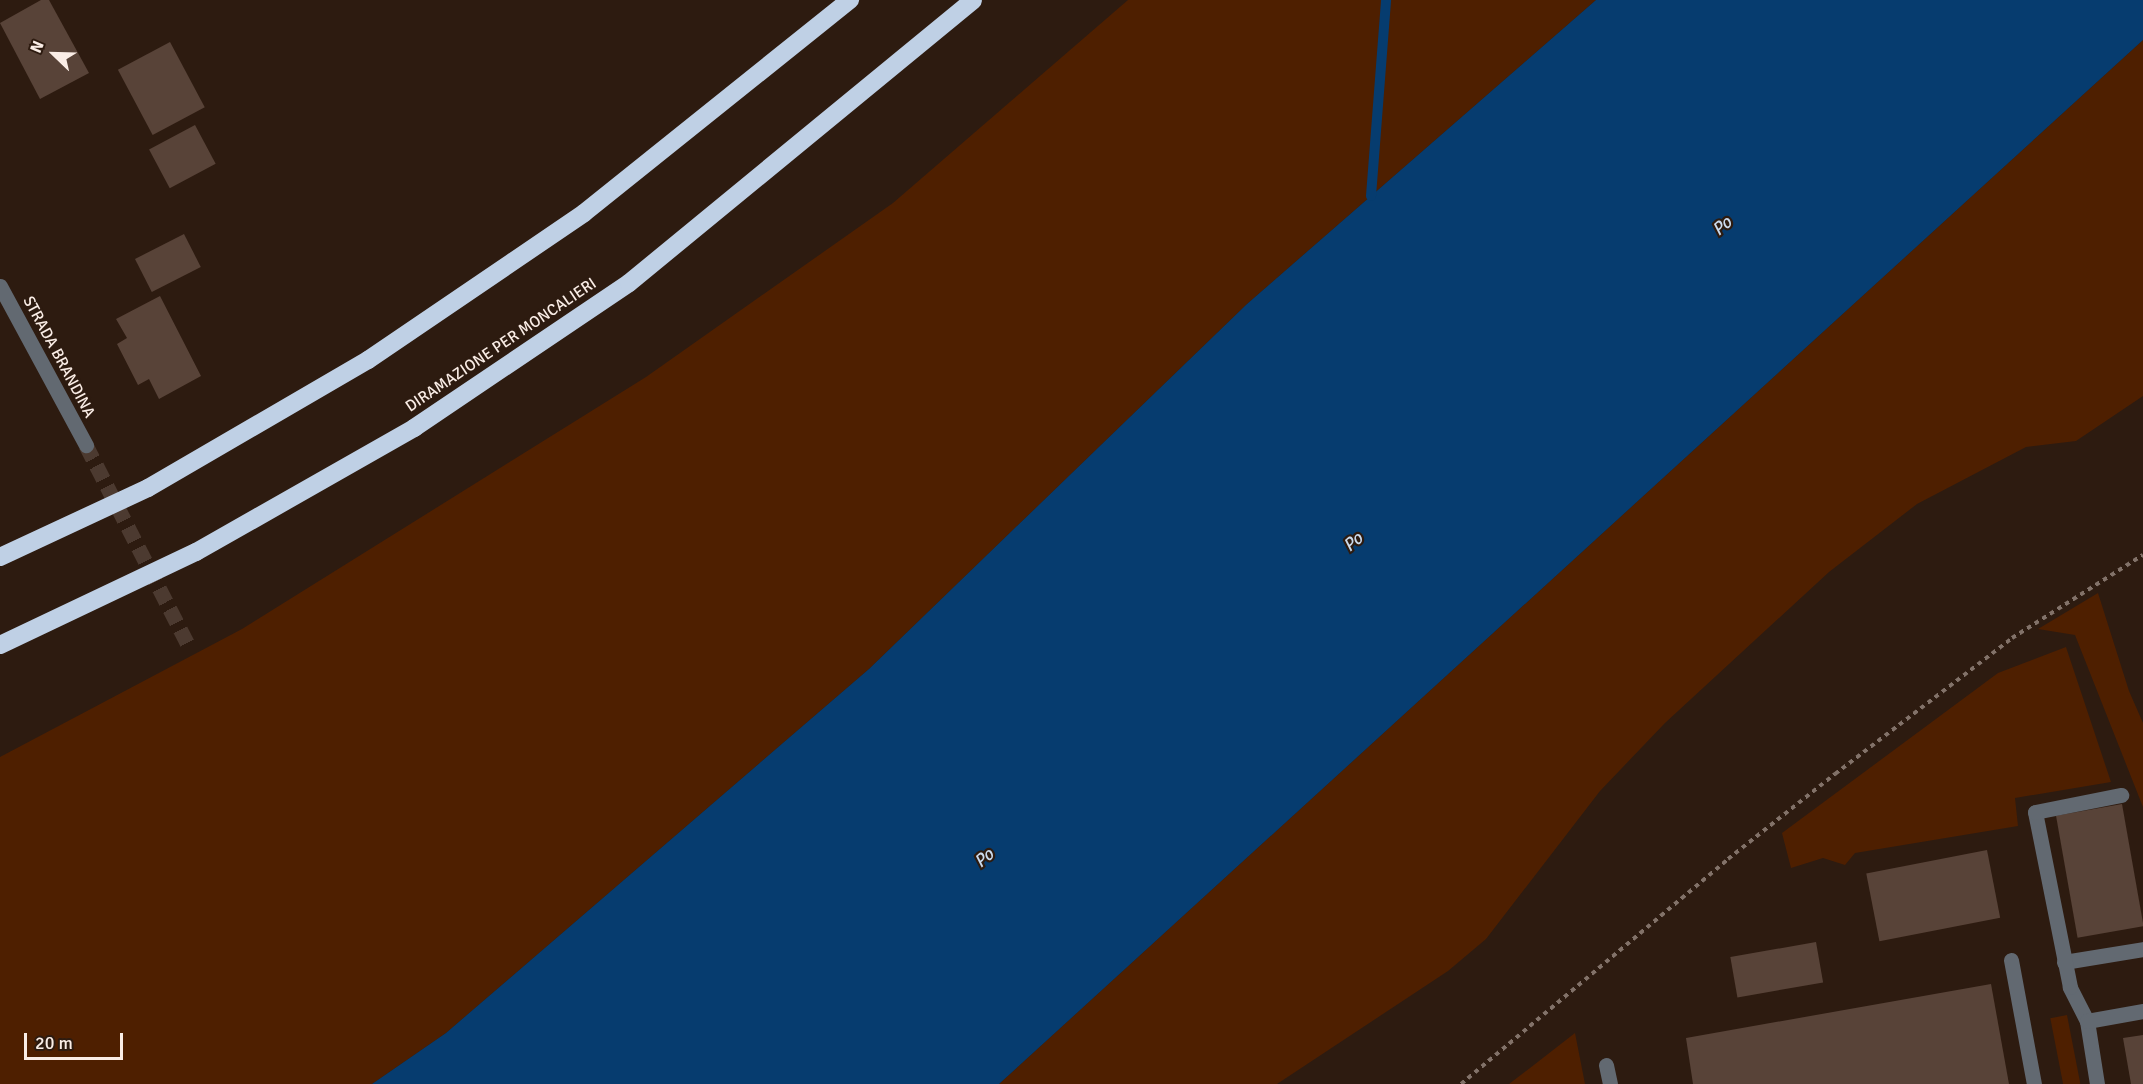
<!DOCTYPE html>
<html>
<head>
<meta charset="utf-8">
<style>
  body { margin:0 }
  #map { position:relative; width:2143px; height:1084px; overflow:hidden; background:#2d1b10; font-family:Signika,sans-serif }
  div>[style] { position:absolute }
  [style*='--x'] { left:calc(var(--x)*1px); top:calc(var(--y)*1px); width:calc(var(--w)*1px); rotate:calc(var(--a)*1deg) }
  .green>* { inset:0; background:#4e1f00; transform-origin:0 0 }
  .water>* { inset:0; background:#063c6f }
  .stream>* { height:10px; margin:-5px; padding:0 5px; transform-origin:5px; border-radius:5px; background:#063c6f }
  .building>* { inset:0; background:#584338; transform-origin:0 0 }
  .minor-tunnel>* { height:15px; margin-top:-7.5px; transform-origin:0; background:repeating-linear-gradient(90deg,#4c3a30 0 15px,transparent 0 23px) }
  .path>* { height:4px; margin-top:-2px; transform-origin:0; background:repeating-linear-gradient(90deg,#827269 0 4.5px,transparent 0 9px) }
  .minor>* { height:15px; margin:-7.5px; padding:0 7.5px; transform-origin:7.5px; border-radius:7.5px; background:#626971 }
  .highway>* { height:18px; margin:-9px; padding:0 9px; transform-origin:9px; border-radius:9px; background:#bfd0e5 }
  span { translate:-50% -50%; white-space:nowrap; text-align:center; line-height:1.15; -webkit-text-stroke:4.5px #2d1b10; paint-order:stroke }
  .street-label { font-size:16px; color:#faede6 }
  .water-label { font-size:18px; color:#cbdbee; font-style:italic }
  .north { position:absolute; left:24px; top:24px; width:60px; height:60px; -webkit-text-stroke:4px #2d1b10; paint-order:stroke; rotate:293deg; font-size:16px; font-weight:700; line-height:24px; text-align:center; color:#faede6 }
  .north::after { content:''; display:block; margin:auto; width:21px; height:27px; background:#faede6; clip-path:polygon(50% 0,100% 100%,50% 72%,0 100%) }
  .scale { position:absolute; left:24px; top:1033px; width:99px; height:27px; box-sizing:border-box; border:3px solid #faede6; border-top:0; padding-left:8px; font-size:18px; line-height:21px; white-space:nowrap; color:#faede6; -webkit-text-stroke:4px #2d1b10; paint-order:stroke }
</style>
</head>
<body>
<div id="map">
  <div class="green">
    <div style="clip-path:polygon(1128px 0,1596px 0,1247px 304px,869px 669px,446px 1033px,372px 1084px,0 1084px,0 757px,242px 629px,646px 377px,893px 203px)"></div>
    <div style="clip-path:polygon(2143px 40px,2143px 396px,2076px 441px,2026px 447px,1917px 504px,1829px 572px,1665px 723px,1600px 791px,1486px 939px,1448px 971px,1277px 1084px,999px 1084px)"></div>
    <div style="clip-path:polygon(2098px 593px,2129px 691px,2143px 723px,2143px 807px,2075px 635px,2038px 629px)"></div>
    <div style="clip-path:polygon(2066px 647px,2111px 782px,2015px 798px,2018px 826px,1855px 853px,1845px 865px,1823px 858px,1791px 868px,1782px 833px,1998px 673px)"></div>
    <div style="left:2067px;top:1015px;width:70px;height:17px;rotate:79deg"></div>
    <div style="clip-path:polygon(1575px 1033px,1585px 1084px,1509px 1084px,1530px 1068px)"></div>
  </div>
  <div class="water">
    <div style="clip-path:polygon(1596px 0,2143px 0,2143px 40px,999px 1084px,372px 1084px,446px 1033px,869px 669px,1247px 304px)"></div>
  </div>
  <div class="stream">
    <div style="--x:1371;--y:196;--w:197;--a:-85.6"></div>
  </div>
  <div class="building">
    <div style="clip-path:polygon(41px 0,49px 0,89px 73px,40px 99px,0 23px)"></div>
    <div style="left:170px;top:42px;width:74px;height:59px;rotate:62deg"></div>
    <div style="left:195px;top:125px;width:44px;height:52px;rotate:62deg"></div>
    <div style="left:184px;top:234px;width:37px;height:55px;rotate:63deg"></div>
    <div style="clip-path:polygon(160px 296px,201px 376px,159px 399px,149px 379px,138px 385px,117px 344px,127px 338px,116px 319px)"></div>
    <div style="left:2122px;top:804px;width:124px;height:67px;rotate:80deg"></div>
    <div style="left:1987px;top:850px;width:69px;height:123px;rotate:79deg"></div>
    <div style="left:1816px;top:942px;width:41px;height:87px;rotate:80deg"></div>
    <div style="clip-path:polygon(1991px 984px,2009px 1084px,1693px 1084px,1686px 1038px)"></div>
    <div style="clip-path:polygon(2143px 1035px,2143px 1084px,2131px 1084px,2123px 1038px)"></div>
  </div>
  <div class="minor-tunnel">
    <div style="--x:86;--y:445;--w:226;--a:62.9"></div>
  </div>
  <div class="path">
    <div style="--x:1461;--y:1084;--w:349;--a:-40.1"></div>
    <div style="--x:1728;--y:859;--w:137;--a:-38.5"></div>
    <div style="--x:1835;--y:774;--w:223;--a:-37.5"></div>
    <div style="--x:2012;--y:638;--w:155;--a:-32.4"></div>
  </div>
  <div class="minor">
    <div style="--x:0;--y:286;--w:181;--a:61.6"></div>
    <div style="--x:2011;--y:960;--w:126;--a:79.5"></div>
    <div style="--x:2064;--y:962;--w:80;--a:-9.3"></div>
    <div style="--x:2087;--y:1021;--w:38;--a:-117"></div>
    <div style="--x:2070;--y:987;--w:178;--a:-101.3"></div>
    <div style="--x:2035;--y:812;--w:88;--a:-11.2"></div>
    <div style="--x:1606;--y:1065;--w:19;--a:78"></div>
    <div style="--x:2097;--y:1084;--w:64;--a:-99"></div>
    <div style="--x:2087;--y:1021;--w:57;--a:-10.1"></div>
  </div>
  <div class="highway">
    <div style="--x:0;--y:557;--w:163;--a:-25"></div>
    <div style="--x:148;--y:488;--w:255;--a:-30.2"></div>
    <div style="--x:368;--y:360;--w:261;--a:-34.2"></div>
    <div style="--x:584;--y:213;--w:341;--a:-38.7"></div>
    <div style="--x:0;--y:645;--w:217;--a:-25.4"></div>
    <div style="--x:196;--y:552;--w:251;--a:-29.6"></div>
    <div style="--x:414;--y:428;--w:259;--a:-34"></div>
    <div style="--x:629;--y:283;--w:445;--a:-39.4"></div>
  </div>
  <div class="street-label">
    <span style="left:501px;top:345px;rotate:-34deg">DIRAMAZIONE PER MONCALIERI</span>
    <span style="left:59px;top:357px;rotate:62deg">STRADA BRANDINA</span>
  </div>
  <div class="water-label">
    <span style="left:1722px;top:226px;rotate:-41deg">Po</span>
    <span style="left:1353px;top:542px;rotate:-41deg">Po</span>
    <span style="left:984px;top:858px;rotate:-41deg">Po</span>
  </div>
  <div class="north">N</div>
  <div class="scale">20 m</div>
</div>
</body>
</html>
